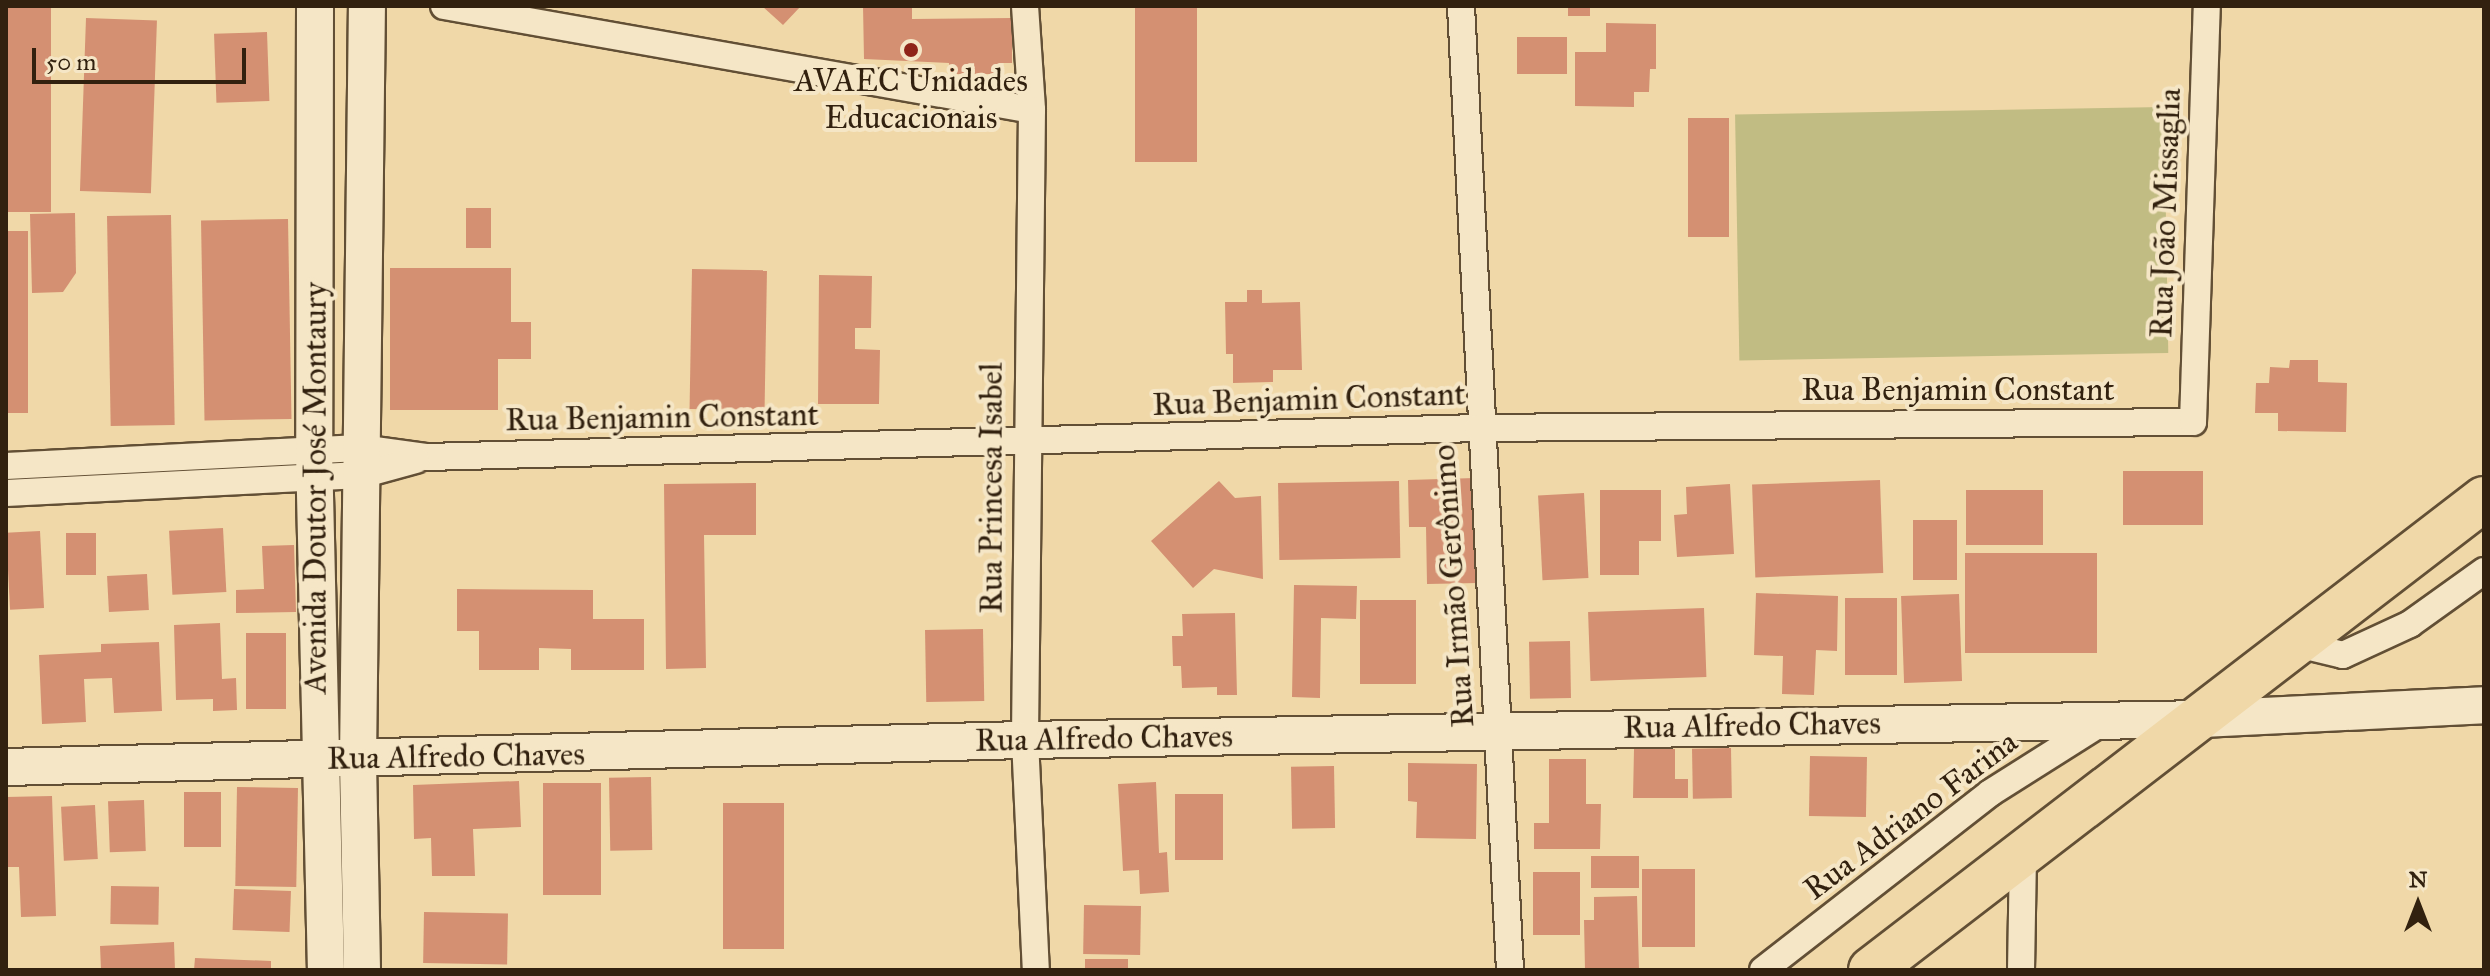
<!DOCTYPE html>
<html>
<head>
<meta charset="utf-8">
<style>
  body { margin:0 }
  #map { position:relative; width:2490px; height:976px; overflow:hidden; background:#f0d8a8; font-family:"IM FELL Great Primer",serif }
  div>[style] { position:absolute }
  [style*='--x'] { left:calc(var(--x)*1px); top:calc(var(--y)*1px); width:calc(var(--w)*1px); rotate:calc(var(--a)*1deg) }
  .green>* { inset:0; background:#c1bc83; transform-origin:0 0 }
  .building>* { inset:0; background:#d49072; transform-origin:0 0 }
  .roads { filter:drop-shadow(2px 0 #624f35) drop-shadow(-2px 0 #624f35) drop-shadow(0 2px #624f35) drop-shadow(0 -2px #624f35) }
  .street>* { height:26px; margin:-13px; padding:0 13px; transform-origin:13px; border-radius:13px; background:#f5e6c6 }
  .secondary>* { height:36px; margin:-18px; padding:0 18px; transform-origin:18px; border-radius:18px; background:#f5e6c6 }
  .highway>* { height:44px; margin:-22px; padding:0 22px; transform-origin:22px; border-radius:22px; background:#f0d8a8 }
  .dots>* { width:22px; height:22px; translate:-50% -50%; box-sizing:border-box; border:4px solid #f5e6c6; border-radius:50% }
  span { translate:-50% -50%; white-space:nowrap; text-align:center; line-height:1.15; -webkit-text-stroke:8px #f5e6c6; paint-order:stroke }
  .poi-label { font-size:32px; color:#32210f }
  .street-label { font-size:32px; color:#32210f }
  .frame { position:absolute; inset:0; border:8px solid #32210f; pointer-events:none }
  .north { position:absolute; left:2378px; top:864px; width:80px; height:80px; -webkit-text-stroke:6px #f5e6c6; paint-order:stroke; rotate:0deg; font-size:22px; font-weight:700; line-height:32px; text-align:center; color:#32210f }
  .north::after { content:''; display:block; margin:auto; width:28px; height:36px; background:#32210f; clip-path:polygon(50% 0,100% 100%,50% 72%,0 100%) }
  .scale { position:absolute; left:32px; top:48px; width:214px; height:36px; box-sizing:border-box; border:4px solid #32210f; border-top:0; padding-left:10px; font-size:24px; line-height:28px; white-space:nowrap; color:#32210f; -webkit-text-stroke:6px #f5e6c6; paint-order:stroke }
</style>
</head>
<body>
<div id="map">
  <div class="green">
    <div style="left:2164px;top:107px;width:246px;height:429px;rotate:89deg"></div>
  </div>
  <div class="building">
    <div style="left:6px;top:6px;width:45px;height:206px"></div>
    <div style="clip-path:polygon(762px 6px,801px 6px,783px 25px)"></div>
    <div style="clip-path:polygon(863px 6px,912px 6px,912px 19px,1012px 18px,1012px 63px,999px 63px,999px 74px,949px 74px,949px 63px,864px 59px)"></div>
    <div style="left:1135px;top:6px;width:62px;height:156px"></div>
    <div style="left:1568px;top:6px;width:22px;height:10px"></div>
    <div style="left:86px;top:18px;width:71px;height:173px;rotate:2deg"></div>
    <div style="clip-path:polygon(1606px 23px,1656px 24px,1656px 69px,1650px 69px,1649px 92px,1634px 92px,1634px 107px,1575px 106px,1575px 52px,1606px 52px)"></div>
    <div style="left:267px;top:32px;width:69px;height:53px;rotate:88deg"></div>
    <div style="left:1567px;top:37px;width:37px;height:50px;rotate:90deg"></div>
    <div style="left:1688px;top:118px;width:41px;height:119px"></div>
    <div style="left:466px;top:208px;width:25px;height:40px"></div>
    <div style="clip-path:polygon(75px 213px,76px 273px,63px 292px,32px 293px,30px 214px)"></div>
    <div style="left:171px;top:215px;width:210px;height:64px;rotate:89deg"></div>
    <div style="left:288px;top:219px;width:200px;height:87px;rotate:89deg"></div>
    <div style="left:6px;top:231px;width:22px;height:182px"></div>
    <div style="clip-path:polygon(390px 268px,511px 268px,511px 322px,531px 322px,531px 359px,498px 359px,498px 410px,390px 410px)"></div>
    <div style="left:692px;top:269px;width:75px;height:140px;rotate:1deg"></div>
    <div style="clip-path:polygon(819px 275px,872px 276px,871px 328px,855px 328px,855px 349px,880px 350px,879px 404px,818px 404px)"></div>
    <div style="clip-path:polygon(1247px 290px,1262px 290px,1262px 303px,1300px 302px,1302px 370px,1273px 370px,1273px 382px,1233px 383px,1233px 354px,1226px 354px,1225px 302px,1247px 302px)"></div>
    <div style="clip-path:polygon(2290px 360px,2318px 360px,2318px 382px,2347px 383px,2346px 432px,2278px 431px,2278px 413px,2255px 413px,2256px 383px,2269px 383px,2270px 367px,2289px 368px)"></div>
    <div style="left:2123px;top:471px;width:80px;height:54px"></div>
    <div style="clip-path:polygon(1475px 478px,1478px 583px,1427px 584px,1426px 527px,1409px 527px,1408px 480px)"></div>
    <div style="left:1880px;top:480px;width:93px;height:128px;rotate:88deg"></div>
    <div style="clip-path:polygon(1219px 481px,1235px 498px,1261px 496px,1263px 579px,1214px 569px,1193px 588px,1151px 541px)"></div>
    <div style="left:1399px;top:481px;width:77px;height:121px;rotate:89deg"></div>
    <div style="clip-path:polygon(756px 483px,756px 535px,704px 535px,706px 668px,666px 669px,664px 484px)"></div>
    <div style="clip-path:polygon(1730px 484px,1734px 554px,1677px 557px,1674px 515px,1687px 514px,1686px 487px)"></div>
    <div style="clip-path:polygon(1600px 490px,1661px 490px,1661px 541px,1639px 541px,1639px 575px,1600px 575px)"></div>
    <div style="left:1966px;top:490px;width:77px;height:55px"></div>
    <div style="left:1584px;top:493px;width:85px;height:46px;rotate:87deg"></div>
    <div style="left:1913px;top:520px;width:44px;height:60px"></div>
    <div style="left:223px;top:528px;width:64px;height:54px;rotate:87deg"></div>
    <div style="left:40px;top:531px;width:77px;height:34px;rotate:87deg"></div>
    <div style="left:96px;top:533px;width:42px;height:30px;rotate:90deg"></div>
    <div style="clip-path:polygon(294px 545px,296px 612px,236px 613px,236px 590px,264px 589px,262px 546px)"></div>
    <div style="left:1965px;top:553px;width:132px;height:100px"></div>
    <div style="left:147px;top:574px;width:36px;height:40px;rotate:87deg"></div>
    <div style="clip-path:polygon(1294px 585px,1357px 586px,1356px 619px,1321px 618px,1320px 698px,1292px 697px)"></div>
    <div style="clip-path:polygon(457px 589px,593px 590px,593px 619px,644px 619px,644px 670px,571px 670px,571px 649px,539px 648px,539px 670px,479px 670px,479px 631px,457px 631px)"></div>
    <div style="clip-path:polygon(1756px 593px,1838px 596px,1837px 651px,1816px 650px,1814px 695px,1782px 694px,1783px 656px,1754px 655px)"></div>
    <div style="left:1959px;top:594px;width:87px;height:58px;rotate:88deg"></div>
    <div style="left:1845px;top:598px;width:52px;height:77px"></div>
    <div style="left:1360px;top:600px;width:56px;height:84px"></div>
    <div style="left:1704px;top:608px;width:69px;height:116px;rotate:88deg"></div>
    <div style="clip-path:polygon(1235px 613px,1237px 695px,1217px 695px,1217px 687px,1182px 688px,1181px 666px,1173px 666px,1172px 636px,1183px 636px,1182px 614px)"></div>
    <div style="clip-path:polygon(220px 623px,222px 679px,236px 678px,237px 710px,213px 711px,213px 699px,176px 700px,174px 625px)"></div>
    <div style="left:983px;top:629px;width:72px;height:58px;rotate:89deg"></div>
    <div style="left:246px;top:633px;width:40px;height:76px"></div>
    <div style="left:1570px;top:641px;width:57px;height:41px;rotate:89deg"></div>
    <div style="clip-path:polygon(159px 642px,162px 711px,114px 713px,112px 678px,84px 679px,86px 722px,42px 724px,39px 655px,101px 652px,101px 644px)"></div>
    <div style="left:1731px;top:748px;width:50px;height:39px;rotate:89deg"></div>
    <div style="clip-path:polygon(1634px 749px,1675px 749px,1675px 779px,1688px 779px,1688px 798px,1633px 798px)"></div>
    <div style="left:1810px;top:756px;width:57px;height:60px;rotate:1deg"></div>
    <div style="clip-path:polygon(1549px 759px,1586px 759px,1586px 804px,1601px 804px,1600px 849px,1534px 849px,1534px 823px,1549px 823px)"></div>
    <div style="clip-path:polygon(1408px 763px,1477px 764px,1476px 839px,1416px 838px,1417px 802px,1408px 801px)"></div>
    <div style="left:1334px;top:766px;width:62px;height:43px;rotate:89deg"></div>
    <div style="left:651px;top:777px;width:73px;height:42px;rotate:89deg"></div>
    <div style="clip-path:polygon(519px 781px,521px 827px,473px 829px,475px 876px,432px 876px,431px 838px,414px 839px,413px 785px)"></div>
    <div style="clip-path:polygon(1156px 782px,1159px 853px,1167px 852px,1169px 892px,1140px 894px,1139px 870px,1123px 871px,1118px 784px)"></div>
    <div style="left:543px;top:783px;width:58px;height:112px"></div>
    <div style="left:237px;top:787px;width:61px;height:99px;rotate:1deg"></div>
    <div style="left:184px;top:792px;width:37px;height:55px"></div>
    <div style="left:1223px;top:794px;width:66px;height:48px;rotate:90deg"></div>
    <div style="clip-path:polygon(52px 796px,56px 916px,21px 917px,19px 867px,6px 867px,6px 797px)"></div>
    <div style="left:144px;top:800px;width:51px;height:36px;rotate:88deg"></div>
    <div style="left:723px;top:803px;width:61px;height:146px"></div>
    <div style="left:95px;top:805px;width:54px;height:34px;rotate:87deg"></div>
    <div style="left:1591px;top:856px;width:48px;height:32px"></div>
    <div style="left:1642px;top:869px;width:53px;height:78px"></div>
    <div style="left:1533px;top:872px;width:47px;height:63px"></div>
    <div style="left:111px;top:886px;width:48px;height:38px;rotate:1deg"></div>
    <div style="left:234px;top:889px;width:57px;height:41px;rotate:2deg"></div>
    <div style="clip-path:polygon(1637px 896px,1639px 970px,1585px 970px,1584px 920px,1594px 920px,1594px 897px)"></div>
    <div style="left:1084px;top:905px;width:57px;height:49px;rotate:1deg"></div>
    <div style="left:424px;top:912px;width:84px;height:51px;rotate:1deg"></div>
    <div style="clip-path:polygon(174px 942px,175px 970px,101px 970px,100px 946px)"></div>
    <div style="clip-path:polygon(195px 958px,271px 961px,271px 970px,194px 970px)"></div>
    <div style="left:1085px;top:959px;width:43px;height:11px"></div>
  </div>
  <div class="roads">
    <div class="street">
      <div style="--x:444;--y:6;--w:597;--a:10.03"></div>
      <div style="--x:1025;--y:6;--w:104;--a:86.1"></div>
      <div style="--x:1032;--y:110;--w:630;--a:90.64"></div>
      <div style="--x:1025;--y:740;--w:230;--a:87.3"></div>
      <div style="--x:1461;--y:6;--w:965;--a:87.09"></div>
      <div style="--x:6;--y:466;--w:354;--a:-2.9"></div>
      <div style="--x:360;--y:448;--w:68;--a:7.7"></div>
      <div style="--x:427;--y:457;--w:1051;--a:-1.58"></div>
      <div style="--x:1478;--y:428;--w:715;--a:-0.48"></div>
      <div style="--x:2193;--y:422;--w:416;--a:-88.1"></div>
      <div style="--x:6;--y:493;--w:355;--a:-2.9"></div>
      <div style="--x:361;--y:475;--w:57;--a:-15.3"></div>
      <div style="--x:2298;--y:644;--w:46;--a:13.7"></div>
      <div style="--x:2343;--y:655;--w:74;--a:-24.8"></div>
      <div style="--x:2410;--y:624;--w:91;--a:-35.6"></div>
      <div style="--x:1763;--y:970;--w:288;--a:-37.9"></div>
      <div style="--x:1990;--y:793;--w:135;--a:-32.3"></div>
      <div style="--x:2021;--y:970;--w:119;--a:-89"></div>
    </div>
    <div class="secondary">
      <div style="--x:315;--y:6;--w:445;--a:90.1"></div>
      <div style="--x:314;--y:451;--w:519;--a:88.68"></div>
      <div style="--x:6;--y:767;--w:1019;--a:-1.52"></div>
      <div style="--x:1025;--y:740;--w:1177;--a:-1.02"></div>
      <div style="--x:2202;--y:719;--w:282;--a:-2.8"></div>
      <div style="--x:362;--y:970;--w:210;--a:-91.1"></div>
      <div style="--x:358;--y:760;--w:754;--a:-89.32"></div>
    </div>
    <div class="highway">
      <div style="--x:1871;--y:970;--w:773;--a:-37.54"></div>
    </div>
  </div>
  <div class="dots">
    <div style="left:911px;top:50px;background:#8f2418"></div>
  </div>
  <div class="poi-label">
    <span style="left:911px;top:100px">AVAEC Unidades<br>Educacionais</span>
  </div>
  <div class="street-label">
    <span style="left:2166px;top:213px;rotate:-88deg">Rua João Missaglia</span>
    <span style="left:1958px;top:390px">Rua Benjamin Constant</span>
    <span style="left:1309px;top:400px;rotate:-2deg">Rua Benjamin Constant</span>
    <span style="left:662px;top:418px;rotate:-1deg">Rua Benjamin Constant</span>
    <span style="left:316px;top:488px;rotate:-90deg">Avenida Doutor José Montaury</span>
    <span style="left:992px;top:488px;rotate:-90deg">Rua Princesa Isabel</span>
    <span style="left:1454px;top:586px;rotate:-94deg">Rua Irmão Gerônimo</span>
    <span style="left:1752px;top:726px;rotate:-1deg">Rua Alfredo Chaves</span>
    <span style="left:1104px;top:739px;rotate:-1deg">Rua Alfredo Chaves</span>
    <span style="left:456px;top:757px;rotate:-1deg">Rua Alfredo Chaves</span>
    <span style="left:1911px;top:816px;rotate:-37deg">Rua Adriano Farina</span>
  </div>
  <div class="frame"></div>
  <div class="north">N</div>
  <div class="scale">50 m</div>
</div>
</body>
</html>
